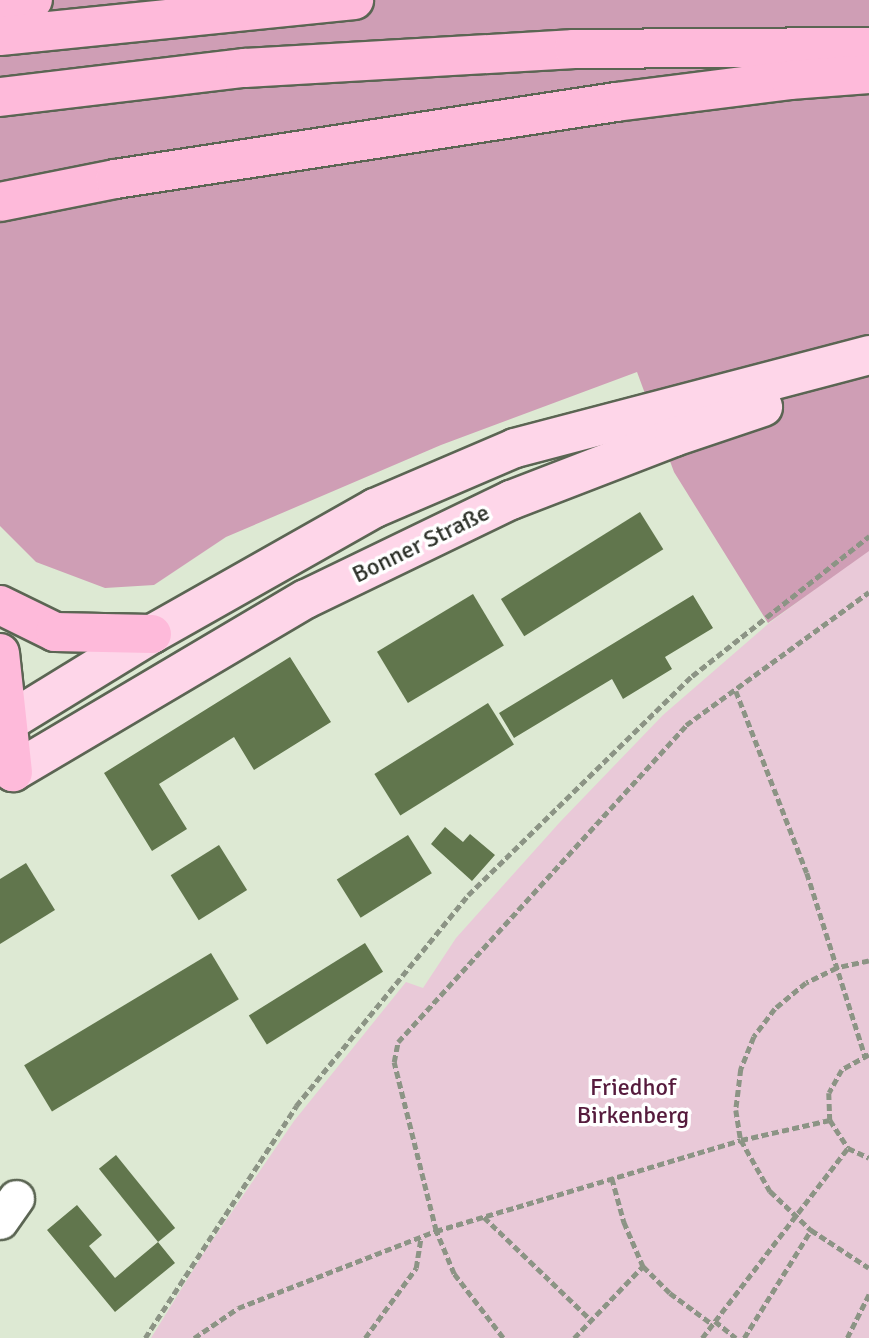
<!DOCTYPE html>
<html>
<head>
<meta charset="utf-8">
<style>
  body { margin:0 }
  #map { position:relative; width:869px; height:1338px; overflow:hidden; background:#dde9d3; font-family:Signika,sans-serif }
  div>[style] { position:absolute }
  [style*='--x'] { left:calc(var(--x)*1px); top:calc(var(--y)*1px); width:calc(var(--w)*1px); rotate:calc(var(--a)*1deg) }
  .green>* { inset:0; background:#e9c9d8 }
  .forest>* { inset:0; background:#cf9eb5 }
  .building>* { inset:0; background:#61764d; transform-origin:0 0 }
  .path>* { height:4.5px; margin-top:-2.25px; transform-origin:0; background:repeating-linear-gradient(90deg,#8c9485 0 7px,transparent 0 10.5px) }
  .roads { filter:drop-shadow(2px 0 #5b6553) drop-shadow(-2px 0 #5b6553) drop-shadow(0 2px #5b6553) drop-shadow(0 -2px #5b6553) }
  .minor>* { height:35px; margin:-17.5px; padding:0 17.5px; transform-origin:17.5px; border-radius:17.5px; background:#fff }
  .major>* { height:38px; margin:-19px; padding:0 19px; transform-origin:19px; border-radius:19px; background:#fed6e9 }
  .highway>* { height:38px; margin:-19px; padding:0 19px; transform-origin:19px; border-radius:19px; background:#febada }
  span { translate:-50% -50%; white-space:nowrap; text-align:center; line-height:1.15; -webkit-text-stroke:7px #fff; paint-order:stroke }
  .street-label { font-size:24px; color:#2c3028 }
  .park-label { font-size:24px; color:#561b3d }
</style>
</head>
<body>
<div id="map">
  <div class="green">
    <div style="clip-path:polygon(869px 549px,869px 1338px,151px 1338px,203px 1254px,294px 1121px,406px 982px,423px 988px,456px 938px,560px 822px,663px 715px,768px 624px)"></div>
  </div>
  <div class="forest">
    <div style="clip-path:polygon(0 0,869px 0,869px 551px,768px 623px,674px 472px,637px 372px,441px 445px,226px 537px,154px 585px,105px 588px,36px 562px,0 526px)"></div>
  </div>
  <div class="building">
    <div style="left:640px;top:512px;width:44px;height:164px;rotate:58deg"></div>
    <div style="left:473px;top:594px;width:60px;height:112px;rotate:59deg"></div>
    <div style="clip-path:polygon(693px 595px,713px 628px,665px 657px,672px 669px,623px 699px,612px 679px,514px 738px,499px 713px)"></div>
    <div style="clip-path:polygon(290px 657px,331px 722px,254px 770px,234px 737px,159px 784px,187px 829px,152px 851px,104px 773px)"></div>
    <div style="left:488px;top:703px;width:49px;height:134px;rotate:58deg"></div>
    <div style="clip-path:polygon(445px 827px,463px 842px,470px 834px,495px 855px,472px 881px,431px 844px)"></div>
    <div style="left:408px;top:835px;width:45px;height:84px;rotate:58deg"></div>
    <div style="left:219px;top:845px;width:53px;height:57px;rotate:58deg"></div>
    <div style="clip-path:polygon(26px 863px,55px 910px,0 944px,0 879px)"></div>
    <div style="left:365px;top:943px;width:34px;height:137px;rotate:58deg"></div>
    <div style="left:211px;top:953px;width:54px;height:218px;rotate:59deg"></div>
    <div style="left:116px;top:1155px;width:94px;height:22px;rotate:51deg"></div>
    <div style="clip-path:polygon(77px 1205px,102px 1235px,89px 1246px,115px 1278px,158px 1242px,175px 1263px,115px 1312px,47px 1230px)"></div>
  </div>
  <div class="path">
    <div style="--x:736;--y:691;--w:195;--a:68.7"></div>
    <div style="--x:807;--y:873;--w:192;--a:72.4"></div>
    <div style="--x:869;--y:961;--w:33;--a:168"></div>
    <div style="--x:837;--y:968;--w:34;--a:154"></div>
    <div style="--x:806;--y:983;--w:40;--a:140"></div>
    <div style="--x:775;--y:1009;--w:35;--a:127"></div>
    <div style="--x:754;--y:1037;--w:35;--a:112"></div>
    <div style="--x:741;--y:1069;--w:41;--a:97"></div>
    <div style="--x:736;--y:1110;--w:30;--a:81"></div>
    <div style="--x:741;--y:1140;--w:59;--a:60.4"></div>
    <div style="--x:770;--y:1191;--w:57;--a:43.6"></div>
    <div style="--x:811;--y:1230;--w:69;--a:33.2"></div>
    <div style="--x:869;--y:1055;--w:31;--a:151"></div>
    <div style="--x:842;--y:1070;--w:26;--a:119"></div>
    <div style="--x:829;--y:1093;--w:27;--a:88"></div>
    <div style="--x:830;--y:1120;--w:33;--a:57"></div>
    <div style="--x:848;--y:1148;--w:23;--a:25"></div>
    <div style="--x:612;--y:1178;--w:46;--a:74.7"></div>
    <div style="--x:624;--y:1222;--w:48;--a:66.6"></div>
    <div style="--x:643;--y:1266;--w:38;--a:45"></div>
    <div style="--x:670;--y:1293;--w:52;--a:36.4"></div>
    <div style="--x:484;--y:1217;--w:149;--a:43.9"></div>
    <div style="--x:715;--y:1321;--w:27;--a:39"></div>
    <div style="--x:145;--y:1338;--w:277;--a:-56.9"></div>
    <div style="--x:296;--y:1106;--w:272;--a:-50.8"></div>
    <div style="--x:468;--y:895;--w:313;--a:-44.4"></div>
    <div style="--x:692;--y:676;--w:226;--a:-38.3"></div>
    <div style="--x:194;--y:1338;--w:53;--a:-34.3"></div>
    <div style="--x:238;--y:1308;--w:212;--a:-21.3"></div>
    <div style="--x:436;--y:1231;--w:318;--a:-16.6"></div>
    <div style="--x:741;--y:1140;--w:91;--a:-12.7"></div>
    <div style="--x:365;--y:1338;--w:87;--a:-53.9"></div>
    <div style="--x:416;--y:1268;--w:31;--a:-81"></div>
    <div style="--x:503;--y:1338;--w:81;--a:-127.4"></div>
    <div style="--x:454;--y:1274;--w:47;--a:-112.7"></div>
    <div style="--x:436;--y:1231;--w:174;--a:-104"></div>
    <div style="--x:394;--y:1062;--w:20;--a:-79"></div>
    <div style="--x:398;--y:1042;--w:428;--a:-47.7"></div>
    <div style="--x:686;--y:725;--w:226;--a:-36"></div>
    <div style="--x:574;--y:1338;--w:100;--a:-46.2"></div>
    <div style="--x:702;--y:1338;--w:240;--a:-52.5"></div>
    <div style="--x:744;--y:1338;--w:127;--a:-58.2"></div>
    <div style="--x:847;--y:1338;--w:49;--a:-63.4"></div>
  </div>
  <div class="roads">
    <div class="minor">
      <div style="--x:0;--y:1221;--w:28;--a:-55"></div>
    </div>
    <div class="major">
      <div style="--x:0;--y:727;--w:178;--a:-31.5"></div>
      <div style="--x:152;--y:634;--w:256;--a:-29.5"></div>
      <div style="--x:375;--y:508;--w:152;--a:-23.2"></div>
      <div style="--x:515;--y:448;--w:366;--a:-14.7"></div>
      <div style="--x:13;--y:772;--w:340;--a:-30.6"></div>
      <div style="--x:306;--y:599;--w:228;--a:-25.8"></div>
      <div style="--x:511;--y:500;--w:175;--a:-21.1"></div>
      <div style="--x:674;--y:437;--w:94;--a:-18.6"></div>
    </div>
    <div class="highway">
      <div style="--x:0;--y:12;--w:35;--a:-20"></div>
      <div style="--x:0;--y:36;--w:356;--a:-5.8"></div>
      <div style="--x:0;--y:97;--w:247;--a:-6.8"></div>
      <div style="--x:245;--y:68;--w:330;--a:-3.3"></div>
      <div style="--x:574;--y:49;--w:295;--a:-0.4"></div>
      <div style="--x:0;--y:202;--w:117;--a:-11.3"></div>
      <div style="--x:115;--y:179;--w:507;--a:-8.74"></div>
      <div style="--x:616;--y:102;--w:175;--a:-7.2"></div>
      <div style="--x:790;--y:80;--w:79;--a:-4.3"></div>
      <div style="--x:0;--y:605;--w:61;--a:26.1"></div>
      <div style="--x:55;--y:632;--w:97;--a:1.2"></div>
      <div style="--x:0;--y:653;--w:120;--a:83.8"></div>
    </div>
  </div>
  <div class="street-label">
    <span style="left:421px;top:544px;rotate:-26deg">Bonner Straße</span>
  </div>
  <div class="park-label">
    <span style="left:633px;top:1102px">Friedhof<br>Birkenberg</span>
  </div>
</div>
</body>
</html>
